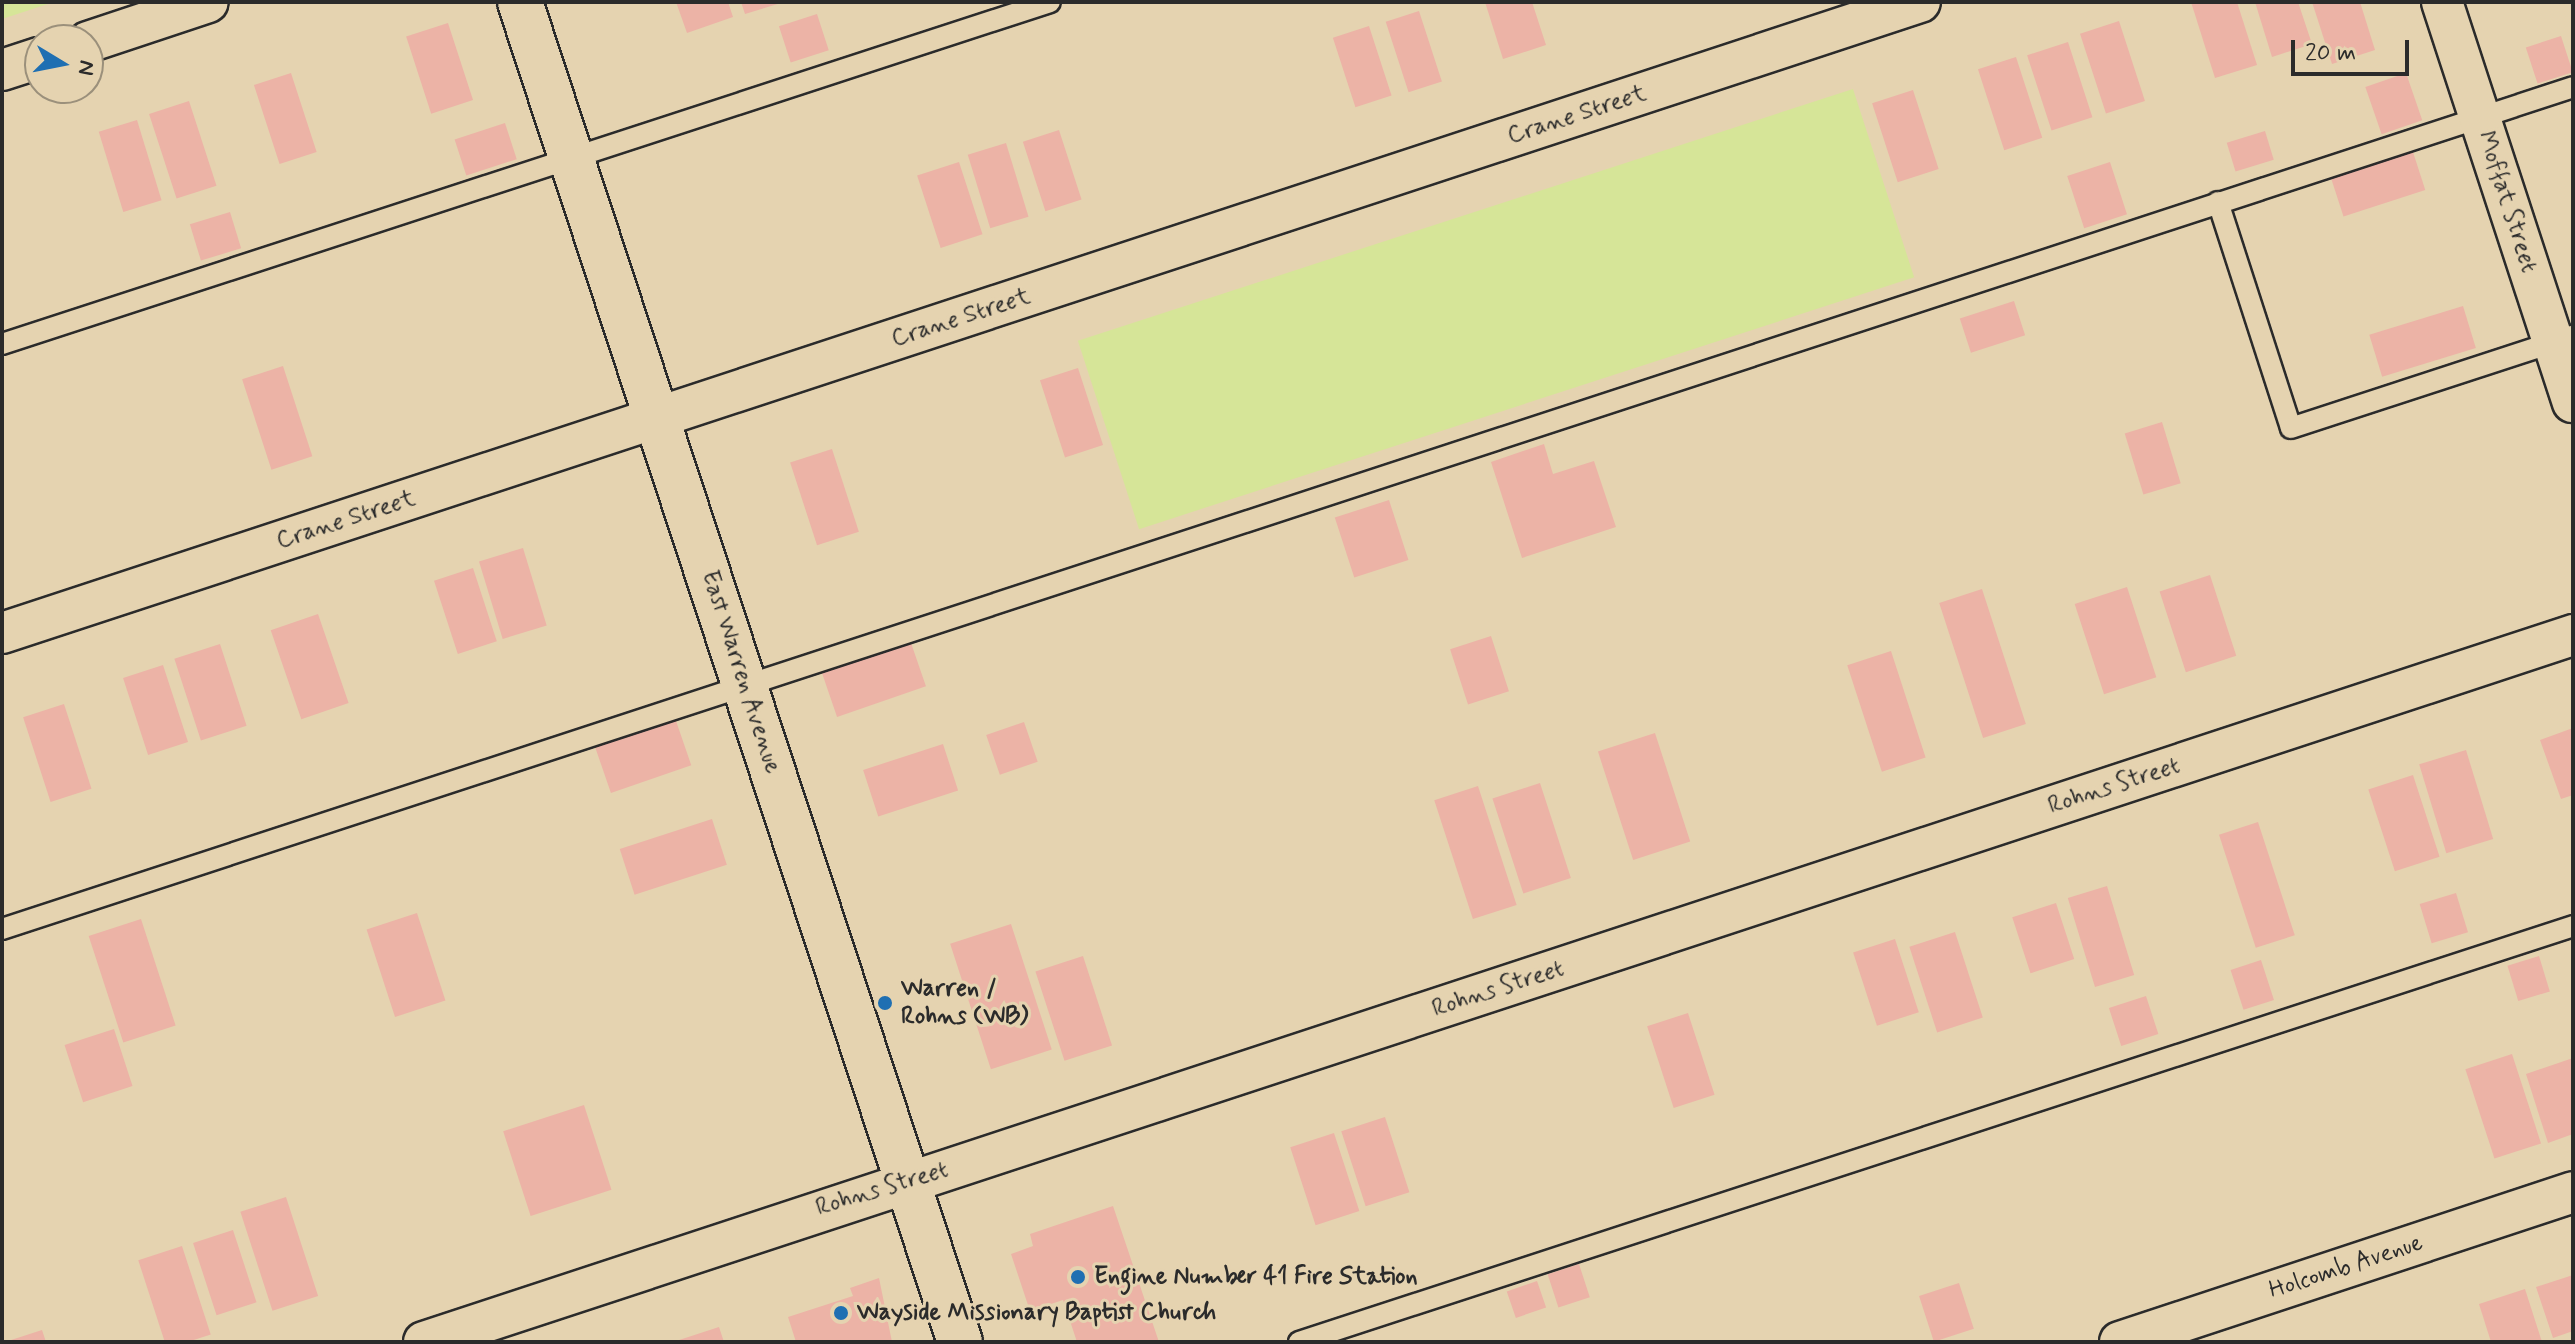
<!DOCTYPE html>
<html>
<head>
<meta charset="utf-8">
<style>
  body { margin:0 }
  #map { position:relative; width:2575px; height:1344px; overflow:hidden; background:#e5d3b0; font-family:Mynerve,sans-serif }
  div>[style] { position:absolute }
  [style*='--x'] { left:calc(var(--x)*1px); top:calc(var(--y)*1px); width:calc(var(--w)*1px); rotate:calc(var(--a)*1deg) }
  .green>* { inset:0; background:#d6e598; transform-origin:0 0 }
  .building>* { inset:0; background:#ecb3a6; transform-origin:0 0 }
  .roads { filter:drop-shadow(2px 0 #2b2b2b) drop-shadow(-2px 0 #2b2b2b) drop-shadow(0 2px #2b2b2b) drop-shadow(0 -2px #2b2b2b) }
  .lane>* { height:20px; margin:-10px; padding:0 10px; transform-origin:10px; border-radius:10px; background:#e5d3b0 }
  .street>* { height:40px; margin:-20px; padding:0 20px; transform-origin:20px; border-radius:20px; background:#e5d3b0 }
  .secondary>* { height:44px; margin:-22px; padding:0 22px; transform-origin:22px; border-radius:22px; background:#e5d3b0 }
  .dots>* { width:22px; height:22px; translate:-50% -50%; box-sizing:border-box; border:4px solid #e5d3b0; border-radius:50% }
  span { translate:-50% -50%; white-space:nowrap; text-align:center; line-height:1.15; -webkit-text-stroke:6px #e5d3b0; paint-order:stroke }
  .street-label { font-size:24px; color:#2b2b2b }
  .poi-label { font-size:24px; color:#2b2b2b; font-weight:700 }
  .left { translate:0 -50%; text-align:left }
  .frame { position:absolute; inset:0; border:4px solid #2b2b2b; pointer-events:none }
  .north { position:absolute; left:24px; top:24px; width:80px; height:80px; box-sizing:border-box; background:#e5d3b0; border:2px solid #9b907b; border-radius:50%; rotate:100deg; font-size:22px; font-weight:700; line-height:32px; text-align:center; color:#2b2b2b }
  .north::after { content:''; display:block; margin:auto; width:28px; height:36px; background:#1f6fb2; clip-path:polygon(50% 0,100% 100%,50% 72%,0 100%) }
  .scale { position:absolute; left:2291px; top:40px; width:118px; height:36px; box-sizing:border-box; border:4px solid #2b2b2b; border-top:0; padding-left:10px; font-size:24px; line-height:28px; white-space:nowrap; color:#2b2b2b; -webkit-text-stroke:6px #e5d3b0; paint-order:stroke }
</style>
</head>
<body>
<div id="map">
  <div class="green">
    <div style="clip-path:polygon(2px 2px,54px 2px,2px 19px)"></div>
    <div style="left:1853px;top:89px;width:198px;height:815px;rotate:72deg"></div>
  </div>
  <div class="building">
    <div style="clip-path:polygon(676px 2px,728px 2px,733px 17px,687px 33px)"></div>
    <div style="clip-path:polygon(741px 2px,781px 2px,781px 3px,745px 14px)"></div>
    <div style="clip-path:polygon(1485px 2px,1532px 2px,1546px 45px,1503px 59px)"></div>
    <div style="clip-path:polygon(2191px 2px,2237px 2px,2257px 65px,2215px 78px)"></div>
    <div style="clip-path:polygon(2255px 2px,2298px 2px,2312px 44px,2272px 57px)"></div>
    <div style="clip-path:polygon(2312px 2px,2360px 2px,2375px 50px,2332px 64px)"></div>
    <div style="left:1419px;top:11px;width:74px;height:35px;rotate:72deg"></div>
    <div style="left:817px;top:14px;width:38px;height:40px;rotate:72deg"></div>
    <div style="left:2119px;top:21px;width:84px;height:41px;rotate:72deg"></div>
    <div style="left:448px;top:23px;width:81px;height:44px;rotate:72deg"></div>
    <div style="left:1369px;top:26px;width:73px;height:38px;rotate:72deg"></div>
    <div style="left:2561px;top:36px;width:38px;height:37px;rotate:72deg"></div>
    <div style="left:2068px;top:42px;width:79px;height:43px;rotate:72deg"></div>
    <div style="left:2016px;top:57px;width:85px;height:40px;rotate:72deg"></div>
    <div style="left:291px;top:73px;width:83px;height:39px;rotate:72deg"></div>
    <div style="left:2406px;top:73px;width:50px;height:43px;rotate:71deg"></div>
    <div style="left:1913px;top:90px;width:83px;height:43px;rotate:72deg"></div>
    <div style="left:189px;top:101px;width:89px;height:42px;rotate:72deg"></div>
    <div style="left:137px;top:120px;width:84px;height:40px;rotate:73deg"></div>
    <div style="left:505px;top:123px;width:38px;height:53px;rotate:72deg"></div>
    <div style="left:1059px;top:130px;width:73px;height:38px;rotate:72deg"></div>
    <div style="left:2265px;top:131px;width:30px;height:40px;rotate:73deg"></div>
    <div style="left:1006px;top:143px;width:77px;height:40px;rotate:73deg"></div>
    <div style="left:2412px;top:149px;width:43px;height:86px;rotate:72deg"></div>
    <div style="left:959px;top:162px;width:76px;height:44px;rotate:72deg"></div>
    <div style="left:2110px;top:162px;width:55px;height:45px;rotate:72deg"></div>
    <div style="left:230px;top:212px;width:38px;height:42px;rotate:73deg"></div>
    <div style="left:2014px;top:301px;width:36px;height:57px;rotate:72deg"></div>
    <div style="left:2463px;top:306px;width:44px;height:98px;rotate:73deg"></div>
    <div style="left:283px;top:366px;width:95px;height:43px;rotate:72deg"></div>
    <div style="left:1078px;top:368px;width:81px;height:40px;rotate:72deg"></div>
    <div style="left:2162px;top:422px;width:64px;height:39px;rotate:73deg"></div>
    <div style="clip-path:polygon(1544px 444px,1553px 474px,1594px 461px,1616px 527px,1522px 558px,1491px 462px)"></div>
    <div style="left:832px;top:449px;width:87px;height:44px;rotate:72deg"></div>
    <div style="left:1389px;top:500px;width:63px;height:57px;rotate:72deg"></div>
    <div style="left:523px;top:548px;width:81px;height:46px;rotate:73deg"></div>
    <div style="left:473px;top:568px;width:77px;height:41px;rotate:72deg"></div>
    <div style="left:2210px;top:575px;width:85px;height:53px;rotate:72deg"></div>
    <div style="left:2127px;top:587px;width:95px;height:55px;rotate:72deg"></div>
    <div style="left:1982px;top:589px;width:142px;height:45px;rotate:72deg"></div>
    <div style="left:318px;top:614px;width:94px;height:50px;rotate:71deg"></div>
    <div style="left:1491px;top:636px;width:58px;height:43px;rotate:72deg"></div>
    <div style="left:910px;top:640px;width:49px;height:94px;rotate:71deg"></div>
    <div style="left:220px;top:644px;width:86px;height:48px;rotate:72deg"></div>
    <div style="left:1891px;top:651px;width:112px;height:46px;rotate:72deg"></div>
    <div style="left:163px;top:665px;width:81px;height:42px;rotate:72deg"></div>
    <div style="left:64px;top:704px;width:89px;height:43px;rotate:72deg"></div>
    <div style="left:675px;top:718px;width:50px;height:85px;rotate:71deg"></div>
    <div style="left:1024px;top:722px;width:42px;height:40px;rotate:71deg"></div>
    <div style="clip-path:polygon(2573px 728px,2573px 795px,2561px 799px,2540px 740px)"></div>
    <div style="left:1655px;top:733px;width:114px;height:60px;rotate:72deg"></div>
    <div style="left:943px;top:744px;width:49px;height:84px;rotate:72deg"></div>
    <div style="left:2466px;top:750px;width:93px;height:49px;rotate:73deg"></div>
    <div style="left:2413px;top:775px;width:86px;height:47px;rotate:72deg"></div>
    <div style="left:1540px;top:783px;width:100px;height:50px;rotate:72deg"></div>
    <div style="left:1478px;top:786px;width:125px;height:46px;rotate:72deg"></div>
    <div style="left:712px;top:819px;width:48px;height:97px;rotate:72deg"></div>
    <div style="left:2258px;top:822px;width:119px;height:41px;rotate:72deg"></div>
    <div style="left:2107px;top:886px;width:93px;height:41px;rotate:73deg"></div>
    <div style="left:2456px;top:893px;width:41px;height:38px;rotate:73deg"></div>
    <div style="left:2056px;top:903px;width:59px;height:46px;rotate:72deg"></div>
    <div style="left:417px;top:913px;width:92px;height:53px;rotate:72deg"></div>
    <div style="left:141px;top:919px;width:112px;height:55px;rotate:72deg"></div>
    <div style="left:1011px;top:924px;width:132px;height:64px;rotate:72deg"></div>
    <div style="left:1955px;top:932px;width:90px;height:48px;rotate:72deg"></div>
    <div style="left:1895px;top:939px;width:77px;height:44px;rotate:72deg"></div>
    <div style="left:1083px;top:956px;width:94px;height:50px;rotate:72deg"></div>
    <div style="left:2539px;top:956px;width:37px;height:33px;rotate:73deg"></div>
    <div style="left:2261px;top:960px;width:42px;height:32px;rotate:72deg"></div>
    <div style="left:2146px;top:996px;width:40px;height:39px;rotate:72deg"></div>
    <div style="left:1688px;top:1013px;width:86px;height:43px;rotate:72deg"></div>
    <div style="left:114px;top:1029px;width:60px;height:52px;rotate:72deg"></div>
    <div style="left:2512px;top:1054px;width:94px;height:49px;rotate:72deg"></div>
    <div style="clip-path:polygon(2573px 1058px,2573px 1134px,2548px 1143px,2526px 1074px)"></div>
    <div style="left:584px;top:1105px;width:89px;height:85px;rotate:72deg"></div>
    <div style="left:1385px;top:1117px;width:79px;height:46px;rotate:72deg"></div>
    <div style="left:1334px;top:1133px;width:82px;height:46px;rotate:72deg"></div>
    <div style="left:286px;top:1197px;width:104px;height:48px;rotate:72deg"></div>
    <div style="clip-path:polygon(1113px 1206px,1159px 1342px,1077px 1342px,1063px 1300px,1030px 1311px,1011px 1254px,1033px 1246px,1030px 1234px)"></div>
    <div style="left:233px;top:1230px;width:76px;height:42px;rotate:72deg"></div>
    <div style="left:182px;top:1246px;width:93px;height:46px;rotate:72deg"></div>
    <div style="left:1579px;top:1264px;width:35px;height:33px;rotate:72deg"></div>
    <div style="clip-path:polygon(2573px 1275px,2573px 1331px,2553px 1338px,2536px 1287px)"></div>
    <div style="clip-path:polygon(879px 1278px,892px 1342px,796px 1342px,788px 1317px,853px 1296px,850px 1288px)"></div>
    <div style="left:1537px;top:1281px;width:28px;height:32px;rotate:71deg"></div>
    <div style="left:1959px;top:1283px;width:48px;height:42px;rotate:72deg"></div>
    <div style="clip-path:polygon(2525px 1289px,2542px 1342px,2491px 1342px,2479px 1304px)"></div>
    <div style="clip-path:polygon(719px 1327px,724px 1342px,676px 1342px,676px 1341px)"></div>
    <div style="clip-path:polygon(42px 1330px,46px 1342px,8px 1342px,8px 1341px)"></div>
  </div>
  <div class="roads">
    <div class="lane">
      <div style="--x:2218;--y:202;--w:237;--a:72.1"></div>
      <div style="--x:2291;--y:428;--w:297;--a:-18.1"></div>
      <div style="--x:2;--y:344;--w:1102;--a:-18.07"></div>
      <div style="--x:2;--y:929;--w:2705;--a:-18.13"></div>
      <div style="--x:1299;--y:1342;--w:1340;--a:-18.08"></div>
    </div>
    <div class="street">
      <div style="--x:2442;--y:2;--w:421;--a:71.9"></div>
      <div style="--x:88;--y:42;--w:126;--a:-18.4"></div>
      <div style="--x:2;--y:70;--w:40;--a:-18"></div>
      <div style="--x:2;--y:633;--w:2019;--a:-18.21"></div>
      <div style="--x:424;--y:1342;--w:2262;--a:-18.21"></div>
      <div style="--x:2120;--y:1342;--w:477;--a:-18.3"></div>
    </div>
    <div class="secondary">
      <div style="--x:520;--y:2;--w:1410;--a:71.82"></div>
    </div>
  </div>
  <div class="dots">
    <div style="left:885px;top:1003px;background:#1f6fb2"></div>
    <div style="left:1078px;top:1277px;background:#1f6fb2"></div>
    <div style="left:841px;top:1313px;background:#1f6fb2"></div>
  </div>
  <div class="street-label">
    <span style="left:1577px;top:115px;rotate:-18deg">Crane Street</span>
    <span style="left:2507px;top:202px;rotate:72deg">Moffat Street</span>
    <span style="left:961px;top:318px;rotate:-18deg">Crane Street</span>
    <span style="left:346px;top:520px;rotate:-18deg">Crane Street</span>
    <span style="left:741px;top:672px;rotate:72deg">East Warren Avenue</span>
    <span style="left:2114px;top:786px;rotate:-18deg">Rohns Street</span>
    <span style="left:1498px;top:989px;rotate:-18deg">Rohns Street</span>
    <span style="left:882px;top:1189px;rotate:-17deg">Rohns Street</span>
    <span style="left:2346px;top:1267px;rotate:-18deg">Holcomb Avenue</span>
  </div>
  <div class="poi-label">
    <span class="left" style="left:901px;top:1003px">Warren /<br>Rohns (WB)</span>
    <span class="left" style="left:1094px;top:1277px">Engine Number 41 Fire Station</span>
    <span class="left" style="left:857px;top:1313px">Wayside Missionary Baptist Church</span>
  </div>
  <div class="frame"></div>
  <div class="north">N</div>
  <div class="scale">20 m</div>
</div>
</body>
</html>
